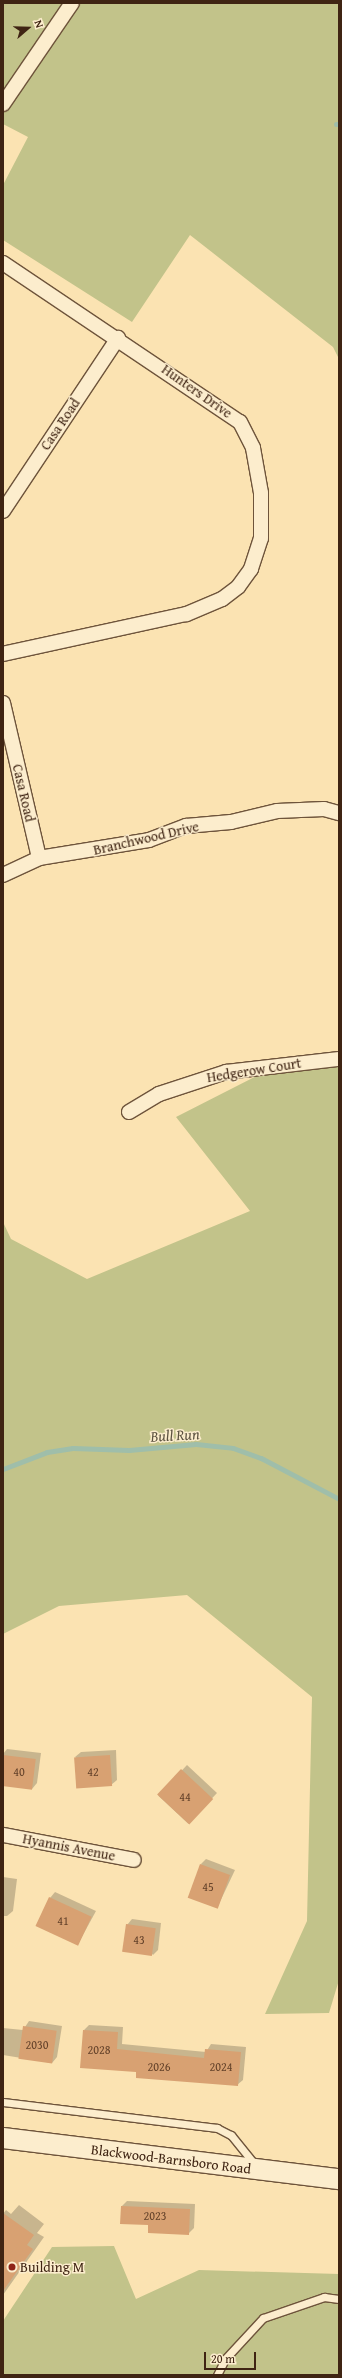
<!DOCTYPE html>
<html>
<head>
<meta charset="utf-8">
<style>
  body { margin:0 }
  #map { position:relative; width:342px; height:2378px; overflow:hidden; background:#fbe3b2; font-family:"Gentium Book Plus",serif }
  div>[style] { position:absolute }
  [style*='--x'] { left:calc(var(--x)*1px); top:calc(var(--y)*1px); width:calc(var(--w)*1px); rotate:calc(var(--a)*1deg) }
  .green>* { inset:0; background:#c2c38a }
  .shadow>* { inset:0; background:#0003; transform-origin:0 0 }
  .stream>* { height:5px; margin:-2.5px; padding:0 2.5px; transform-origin:2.5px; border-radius:2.5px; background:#9fbeaa }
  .building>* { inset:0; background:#d8a172; transform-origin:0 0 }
  .roads { filter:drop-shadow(1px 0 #6e543b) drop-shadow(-1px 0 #6e543b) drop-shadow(0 1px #6e543b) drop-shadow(0 -1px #6e543b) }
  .lane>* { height:7px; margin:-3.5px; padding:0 3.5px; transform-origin:3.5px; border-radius:3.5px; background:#fcedcd }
  .street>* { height:14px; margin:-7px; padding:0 7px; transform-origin:7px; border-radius:7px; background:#fcedcd }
  .secondary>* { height:20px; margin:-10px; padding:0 10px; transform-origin:10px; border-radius:10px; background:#fcedcd }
  .dots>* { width:11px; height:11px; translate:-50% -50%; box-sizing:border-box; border:2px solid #fcedcd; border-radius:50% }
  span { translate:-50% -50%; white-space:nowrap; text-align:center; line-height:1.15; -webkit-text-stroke:3px #fcedcd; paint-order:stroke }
  .number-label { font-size:12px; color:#65432b }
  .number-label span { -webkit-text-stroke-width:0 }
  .street-label { font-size:14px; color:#3f2413 }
  .poi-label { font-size:14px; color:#3f2413 }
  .left { translate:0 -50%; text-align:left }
  .water-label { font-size:15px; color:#5c5240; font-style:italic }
  .frame { position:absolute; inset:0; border:4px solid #3f2413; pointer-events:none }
  .north { position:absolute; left:8px; top:8px; width:40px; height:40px; -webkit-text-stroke:3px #fcedcd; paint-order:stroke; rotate:70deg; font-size:11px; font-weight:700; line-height:16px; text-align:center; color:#3f2413 }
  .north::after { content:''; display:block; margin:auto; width:14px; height:18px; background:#3f2413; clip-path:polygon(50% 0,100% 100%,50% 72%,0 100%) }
  .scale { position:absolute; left:204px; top:2352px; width:52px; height:18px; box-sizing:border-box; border:2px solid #3f2413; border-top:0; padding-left:5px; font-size:12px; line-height:14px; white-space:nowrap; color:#3f2413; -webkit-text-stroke:3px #fcedcd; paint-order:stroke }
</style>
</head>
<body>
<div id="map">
  <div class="green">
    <div style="clip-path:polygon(3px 3px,339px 3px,339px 359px,333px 347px,190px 235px,132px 322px,3px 240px,3px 185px,28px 137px,3px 124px)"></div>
    <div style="clip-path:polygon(294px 1057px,339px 1059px,339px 1980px,329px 2013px,265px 2014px,307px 1921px,312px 1697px,187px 1595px,59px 1606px,3px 1634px,3px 1222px,11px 1239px,87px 1279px,250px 1211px,176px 1117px)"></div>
    <div style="clip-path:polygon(114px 2246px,136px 2299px,199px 2270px,339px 2274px,339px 2375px,3px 2375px,3px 2321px,52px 2247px)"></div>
  </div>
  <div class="shadow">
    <div style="clip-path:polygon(7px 1749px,41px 1753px,37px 1783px,32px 1789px,3px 1785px,3px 1754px)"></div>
    <div style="clip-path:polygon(116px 1750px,117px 1780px,111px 1785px,75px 1757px,81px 1752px)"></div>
    <div style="left:187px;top:1765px;width:41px;height:42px;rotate:43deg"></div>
    <div style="clip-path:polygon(206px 1859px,235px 1870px,217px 1908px,201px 1864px)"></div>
    <div style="clip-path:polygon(3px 1877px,17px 1879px,13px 1911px,7px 1916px,3px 1916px)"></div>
    <div style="clip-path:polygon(55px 1892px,96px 1911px,78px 1944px,50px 1898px)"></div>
    <div style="clip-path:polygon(132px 1919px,161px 1923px,158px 1950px,153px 1955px,127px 1925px)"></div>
    <div style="clip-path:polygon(29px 2021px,62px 2026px,57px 2057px,52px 2063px,3px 2055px,3px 2028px,23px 2030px)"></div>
    <div style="clip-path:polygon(89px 2025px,123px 2027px,122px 2044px,206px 2052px,211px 2044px,246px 2047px,243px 2080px,237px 2085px,138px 2072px,84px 2030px)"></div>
    <div style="clip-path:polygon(127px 2201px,195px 2204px,194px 2228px,188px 2234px,149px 2224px,122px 2206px)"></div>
    <div style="clip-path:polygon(19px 2205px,44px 2224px,37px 2233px,44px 2237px,3px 2295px,3px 2214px,6px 2210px,11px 2214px)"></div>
  </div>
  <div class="stream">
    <div style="--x:336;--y:124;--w:3;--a:0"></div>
    <div style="--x:3;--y:1469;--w:47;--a:-21.1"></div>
    <div style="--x:47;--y:1452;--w:26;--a:-9"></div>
    <div style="--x:73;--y:1448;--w:56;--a:2"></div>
    <div style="--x:129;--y:1450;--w:67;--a:-5.1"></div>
    <div style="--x:196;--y:1444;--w:37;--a:6"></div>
    <div style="--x:233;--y:1448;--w:30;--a:20"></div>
    <div style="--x:261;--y:1458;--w:88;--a:27.7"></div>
  </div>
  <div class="building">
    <div style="left:3px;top:1755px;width:33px;height:31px;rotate:7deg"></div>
    <div style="left:110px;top:1755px;width:31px;height:36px;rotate:86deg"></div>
    <div style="left:181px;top:1769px;width:44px;height:35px;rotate:43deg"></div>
    <div style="left:200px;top:1864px;width:32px;height:36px;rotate:20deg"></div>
    <div style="left:49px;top:1897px;width:47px;height:32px;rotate:25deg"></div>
    <div style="left:126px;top:1924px;width:30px;height:28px;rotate:8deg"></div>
    <div style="left:23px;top:2026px;width:34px;height:33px;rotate:8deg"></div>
    <div style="clip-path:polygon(83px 2030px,118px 2032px,117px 2049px,204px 2058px,205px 2049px,241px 2052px,238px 2086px,136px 2078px,136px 2072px,80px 2068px)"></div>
    <div style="clip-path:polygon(121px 2206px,190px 2209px,189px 2235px,148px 2233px,148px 2225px,120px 2224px)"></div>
    <div style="clip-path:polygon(3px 2213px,34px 2235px,27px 2245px,33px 2249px,3px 2291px)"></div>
  </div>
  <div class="roads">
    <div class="lane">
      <div style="--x:3;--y:2102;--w:216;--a:6.9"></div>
      <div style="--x:217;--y:2128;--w:16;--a:27"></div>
      <div style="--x:231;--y:2135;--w:36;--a:51"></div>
      <div style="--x:217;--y:2375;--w:18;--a:-63"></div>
      <div style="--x:225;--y:2359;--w:56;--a:-47.2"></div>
      <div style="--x:263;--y:2318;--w:65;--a:-19"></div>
      <div style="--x:324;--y:2297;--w:15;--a:8"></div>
    </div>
    <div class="street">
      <div style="--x:3;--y:104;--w:122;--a:-55.7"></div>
      <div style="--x:3;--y:263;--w:285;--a:33.9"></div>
      <div style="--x:240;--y:422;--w:29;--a:63"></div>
      <div style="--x:253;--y:448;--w:46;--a:79.9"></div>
      <div style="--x:261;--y:493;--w:45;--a:90"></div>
      <div style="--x:261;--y:538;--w:33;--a:108"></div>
      <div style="--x:251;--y:569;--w:22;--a:126"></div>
      <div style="--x:238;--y:587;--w:20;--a:143"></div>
      <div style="--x:222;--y:599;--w:39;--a:157"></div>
      <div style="--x:186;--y:614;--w:187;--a:167.7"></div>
      <div style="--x:3;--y:511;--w:208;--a:-56.4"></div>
      <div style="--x:3;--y:703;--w:159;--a:76.9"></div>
      <div style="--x:3;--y:875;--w:40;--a:-25"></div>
      <div style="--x:39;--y:858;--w:111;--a:-9.3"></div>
      <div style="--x:149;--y:840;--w:40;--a:-21"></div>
      <div style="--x:186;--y:826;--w:45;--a:-5.1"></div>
      <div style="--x:231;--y:822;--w:47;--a:-13.4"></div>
      <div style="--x:277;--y:811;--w:47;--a:-2.4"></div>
      <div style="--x:324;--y:809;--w:16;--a:15"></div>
      <div style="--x:129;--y:1112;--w:35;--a:-31"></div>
      <div style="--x:159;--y:1094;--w:71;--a:-18.2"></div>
      <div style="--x:226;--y:1072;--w:114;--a:-6.6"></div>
      <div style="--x:3;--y:1835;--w:133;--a:10.8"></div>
    </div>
    <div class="secondary">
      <div style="--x:3;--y:2138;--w:338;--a:7"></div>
    </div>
  </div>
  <div class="dots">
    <div style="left:12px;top:2267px;background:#8f2418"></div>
  </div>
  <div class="number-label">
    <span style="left:19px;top:1772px">40</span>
    <span style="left:93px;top:1772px">42</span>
    <span style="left:185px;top:1797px">44</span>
    <span style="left:208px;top:1887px">45</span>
    <span style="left:63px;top:1921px">41</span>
    <span style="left:139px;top:1940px">43</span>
    <span style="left:37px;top:2045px">2030</span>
    <span style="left:99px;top:2050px">2028</span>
    <span style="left:159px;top:2067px">2026</span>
    <span style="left:221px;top:2067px">2024</span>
    <span style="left:155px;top:2216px">2023</span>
  </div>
  <div class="street-label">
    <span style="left:197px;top:391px;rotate:35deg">Hunters Drive</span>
    <span style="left:60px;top:424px;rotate:-56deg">Casa Road</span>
    <span style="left:24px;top:793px;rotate:77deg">Casa Road</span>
    <span style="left:146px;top:838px;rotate:-13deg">Branchwood Drive</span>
    <span style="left:254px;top:1070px;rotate:-9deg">Hedgerow Court</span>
    <span style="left:69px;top:1847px;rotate:11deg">Hyannis Avenue</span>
    <span style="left:171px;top:2159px;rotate:7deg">Blackwood-Barnsboro Road</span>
  </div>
  <div class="poi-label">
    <span class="left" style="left:20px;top:2267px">Building M</span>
  </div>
  <div class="water-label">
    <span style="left:175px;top:1435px;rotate:-3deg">Bull Run</span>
  </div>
  <div class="frame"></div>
  <div class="north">N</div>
  <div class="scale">20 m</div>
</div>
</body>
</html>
